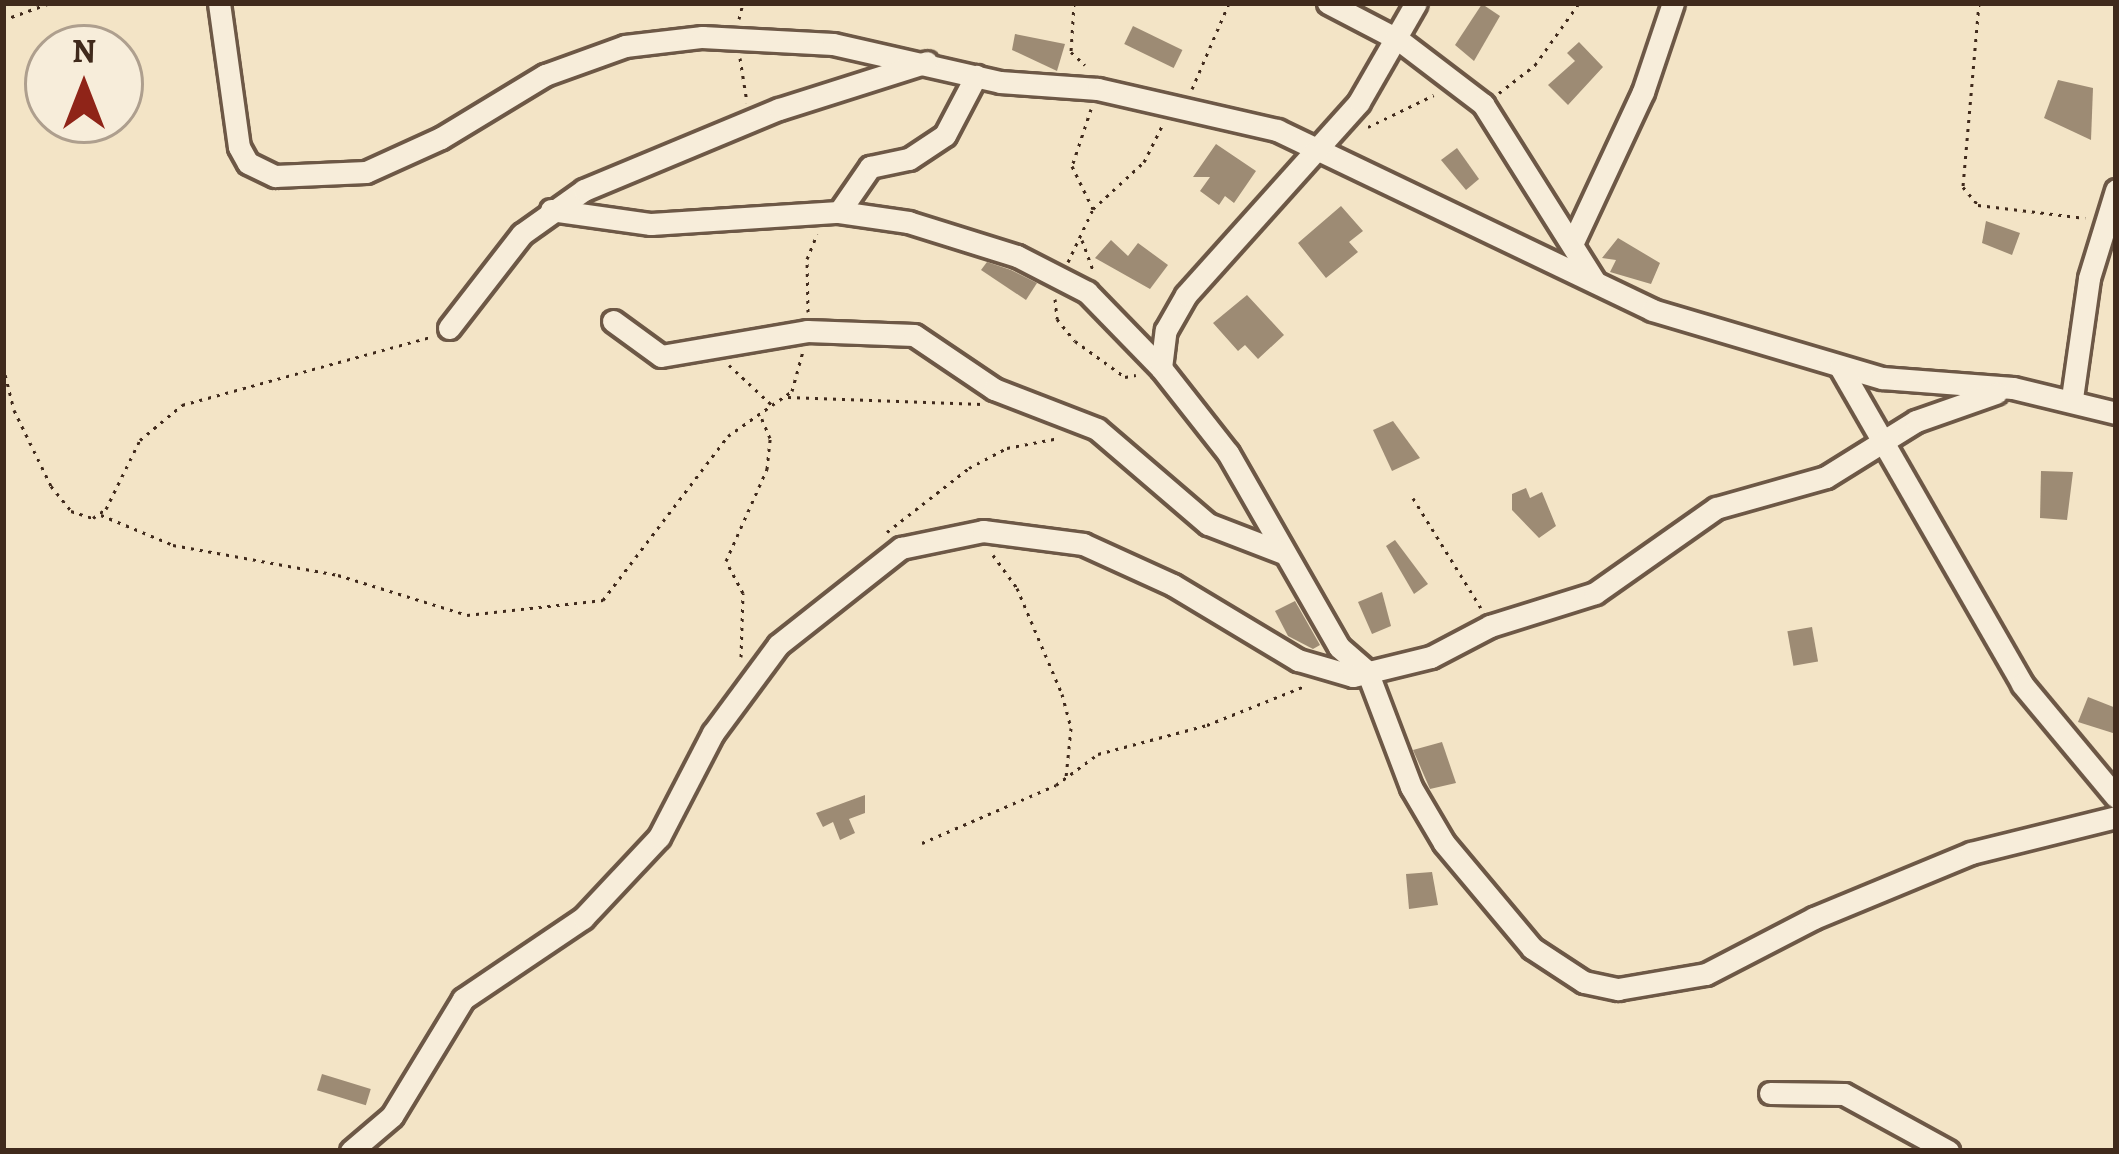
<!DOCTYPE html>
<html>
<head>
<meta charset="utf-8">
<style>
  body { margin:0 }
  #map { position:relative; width:2119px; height:1154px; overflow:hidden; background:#f3e4c6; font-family:Alegreya,serif }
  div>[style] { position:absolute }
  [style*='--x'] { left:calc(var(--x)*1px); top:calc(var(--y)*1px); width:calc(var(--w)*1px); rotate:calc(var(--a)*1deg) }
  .building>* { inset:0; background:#9d8b74; transform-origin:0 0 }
  .path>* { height:3px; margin-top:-1.5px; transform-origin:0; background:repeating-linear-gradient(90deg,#402a1c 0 3px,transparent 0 9px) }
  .roads { filter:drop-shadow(3px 0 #6d5846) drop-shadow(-3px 0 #6d5846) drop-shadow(0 3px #6d5846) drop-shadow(0 -3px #6d5846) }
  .street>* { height:21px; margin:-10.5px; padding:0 10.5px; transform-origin:10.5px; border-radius:10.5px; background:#f7edda }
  span { translate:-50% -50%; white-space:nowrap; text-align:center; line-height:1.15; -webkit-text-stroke:9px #f7edda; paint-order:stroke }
  .frame { position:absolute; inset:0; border:6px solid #402a1c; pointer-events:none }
  .north { position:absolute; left:24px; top:24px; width:120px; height:120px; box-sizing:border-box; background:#f7edda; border:3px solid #ae9f8e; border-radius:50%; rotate:0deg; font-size:33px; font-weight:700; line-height:48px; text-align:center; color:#402a1c }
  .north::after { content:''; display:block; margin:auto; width:42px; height:54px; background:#8f2418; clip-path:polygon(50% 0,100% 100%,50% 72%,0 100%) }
</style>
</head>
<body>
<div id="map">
  <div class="building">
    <div style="clip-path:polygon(1482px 4px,1500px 16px,1474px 61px,1455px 45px)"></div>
    <div style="left:1133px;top:26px;width:55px;height:20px;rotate:26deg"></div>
    <div style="clip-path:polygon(1015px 34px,1065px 44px,1057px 71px,1012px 50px)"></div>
    <div style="clip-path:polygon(1579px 42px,1603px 67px,1568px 105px,1548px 85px,1575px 61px,1567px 53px)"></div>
    <div style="clip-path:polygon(2058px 80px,2093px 88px,2091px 140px,2044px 118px)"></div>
    <div style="clip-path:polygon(1216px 144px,1256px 171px,1234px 203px,1225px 196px,1219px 205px,1200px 191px,1210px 177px,1193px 177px)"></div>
    <div style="clip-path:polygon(1457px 148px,1479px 179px,1466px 190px,1441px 160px)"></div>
    <div style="clip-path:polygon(1341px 206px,1363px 231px,1349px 242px,1358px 252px,1326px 278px,1298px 243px)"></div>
    <div style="clip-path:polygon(1986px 221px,2020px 233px,2012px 255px,1982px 243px)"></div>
    <div style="clip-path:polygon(1618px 238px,1660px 263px,1651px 284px,1610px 272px,1616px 260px,1602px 258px)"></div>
    <div style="clip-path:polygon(1111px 240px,1128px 256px,1138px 243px,1168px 265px,1150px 289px,1095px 258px)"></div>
    <div style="clip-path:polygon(987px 262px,1011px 270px,1037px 283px,1026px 300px,981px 270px)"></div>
    <div style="clip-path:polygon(1247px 295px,1284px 335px,1258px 359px,1245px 345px,1238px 351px,1213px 323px)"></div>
    <div style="clip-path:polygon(1393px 421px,1420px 458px,1392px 471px,1373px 430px)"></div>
    <div style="clip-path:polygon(2041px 471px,2073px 472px,2067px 520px,2040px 518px)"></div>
    <div style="clip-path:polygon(1526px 488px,1530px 498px,1542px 492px,1556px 526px,1539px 538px,1512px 510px,1512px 494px)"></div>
    <div style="clip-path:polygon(1395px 540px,1428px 584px,1414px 594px,1386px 546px)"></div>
    <div style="clip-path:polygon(1382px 592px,1391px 626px,1372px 634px,1358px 602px)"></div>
    <div style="clip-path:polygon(1295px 601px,1320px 645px,1313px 649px,1288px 636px,1275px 611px)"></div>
    <div style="left:1812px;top:627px;width:35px;height:25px;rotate:80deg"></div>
    <div style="clip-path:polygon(2088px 697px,2116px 708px,2116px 734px,2078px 722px)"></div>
    <div style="clip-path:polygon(1442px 742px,1456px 783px,1430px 789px,1413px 750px)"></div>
    <div style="clip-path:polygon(865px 795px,865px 813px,849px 819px,855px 833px,840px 840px,833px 822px,823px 827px,816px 813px)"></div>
    <div style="clip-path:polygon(1432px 872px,1438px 905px,1409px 909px,1406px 874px)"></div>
    <div style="left:322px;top:1074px;width:51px;height:17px;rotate:17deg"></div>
  </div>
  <div class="path">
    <div style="--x:1074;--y:3;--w:49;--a:93.5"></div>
    <div style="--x:1071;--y:52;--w:19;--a:43"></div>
    <div style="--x:1979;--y:3;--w:185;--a:95"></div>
    <div style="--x:1963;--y:187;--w:23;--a:50"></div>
    <div style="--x:1978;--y:205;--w:108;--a:6.9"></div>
    <div style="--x:739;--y:19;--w:16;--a:-76"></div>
    <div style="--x:3;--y:20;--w:50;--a:-19.9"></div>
    <div style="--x:740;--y:58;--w:45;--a:81"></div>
    <div style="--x:1192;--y:89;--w:94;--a:-66.7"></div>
    <div style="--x:1499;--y:93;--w:46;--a:-37.9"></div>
    <div style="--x:1535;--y:65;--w:76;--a:-54.6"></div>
    <div style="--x:1091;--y:109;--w:60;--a:108.4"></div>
    <div style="--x:1072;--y:166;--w:48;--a:64"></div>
    <div style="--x:1368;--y:127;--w:73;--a:-25.9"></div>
    <div style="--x:1082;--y:240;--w:32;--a:70"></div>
    <div style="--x:1068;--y:262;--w:59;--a:-64.7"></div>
    <div style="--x:1093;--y:209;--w:69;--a:-42.7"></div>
    <div style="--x:1144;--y:162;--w:42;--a:-63.4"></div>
    <div style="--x:1055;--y:299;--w:20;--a:84"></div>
    <div style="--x:1057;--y:319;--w:28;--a:51"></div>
    <div style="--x:1075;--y:341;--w:62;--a:35.8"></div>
    <div style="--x:1125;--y:377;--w:11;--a:-10"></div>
    <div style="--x:808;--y:312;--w:53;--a:-91.1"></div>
    <div style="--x:807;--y:259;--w:27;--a:-68"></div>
    <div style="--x:729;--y:365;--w:60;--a:43"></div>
    <div style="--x:3;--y:366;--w:45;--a:76"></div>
    <div style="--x:14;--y:410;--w:85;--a:64"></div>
    <div style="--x:51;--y:486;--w:32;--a:51"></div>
    <div style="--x:71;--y:511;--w:23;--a:18"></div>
    <div style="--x:93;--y:518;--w:16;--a:-35"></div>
    <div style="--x:106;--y:509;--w:77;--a:-63.8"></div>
    <div style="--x:140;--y:440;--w:55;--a:-39.8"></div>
    <div style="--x:182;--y:405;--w:258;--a:-15.3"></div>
    <div style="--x:788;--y:397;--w:194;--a:2.1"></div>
    <div style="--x:1413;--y:498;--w:129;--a:58.3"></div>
    <div style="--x:101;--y:515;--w:78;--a:22.6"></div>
    <div style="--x:173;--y:545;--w:168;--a:10.3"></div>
    <div style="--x:338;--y:575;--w:135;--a:17.2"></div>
    <div style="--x:467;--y:615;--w:137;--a:-6.3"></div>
    <div style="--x:603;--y:600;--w:206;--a:-52.7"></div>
    <div style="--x:728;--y:436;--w:78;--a:-35.1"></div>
    <div style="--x:792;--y:391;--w:41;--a:-74.6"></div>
    <div style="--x:887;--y:532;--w:104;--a:-38"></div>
    <div style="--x:969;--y:468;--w:43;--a:-27.8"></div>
    <div style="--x:1007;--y:448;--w:53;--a:-10.9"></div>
    <div style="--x:993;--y:555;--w:41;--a:54"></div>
    <div style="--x:1017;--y:588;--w:115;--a:67"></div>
    <div style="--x:1062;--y:694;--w:35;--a:75"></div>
    <div style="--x:1071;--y:728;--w:49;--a:95.8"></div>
    <div style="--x:741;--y:657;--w:64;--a:-88.2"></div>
    <div style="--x:743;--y:593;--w:36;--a:-118"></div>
    <div style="--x:726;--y:561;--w:101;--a:-66"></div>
    <div style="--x:767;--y:469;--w:31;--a:-84"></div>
    <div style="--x:770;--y:438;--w:23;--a:-113"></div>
    <div style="--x:922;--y:843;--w:146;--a:-23.4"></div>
    <div style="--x:1056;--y:785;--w:52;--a:-36.4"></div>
    <div style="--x:1098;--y:754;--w:113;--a:-14.9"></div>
    <div style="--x:1207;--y:725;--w:105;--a:-21.7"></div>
  </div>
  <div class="roads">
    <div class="street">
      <div style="--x:219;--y:3;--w:145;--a:82.1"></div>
      <div style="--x:239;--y:147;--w:18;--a:61"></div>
      <div style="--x:248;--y:163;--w:30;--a:26"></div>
      <div style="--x:275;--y:176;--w:91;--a:-2.5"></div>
      <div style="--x:366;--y:172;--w:82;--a:-24.4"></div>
      <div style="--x:441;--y:138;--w:122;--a:-31.2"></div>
      <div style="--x:545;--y:75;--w:85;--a:-19.9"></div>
      <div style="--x:625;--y:46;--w:78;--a:-6.7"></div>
      <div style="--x:702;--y:37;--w:131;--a:3.1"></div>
      <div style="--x:833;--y:44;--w:171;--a:12.8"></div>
      <div style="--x:1000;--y:82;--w:98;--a:4.1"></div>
      <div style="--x:1098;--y:89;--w:184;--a:12.9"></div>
      <div style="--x:1277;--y:130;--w:416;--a:25.6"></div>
      <div style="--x:1652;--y:310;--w:240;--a:16.5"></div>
      <div style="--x:1882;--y:378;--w:131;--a:4.4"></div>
      <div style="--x:2013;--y:388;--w:106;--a:13.6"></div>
      <div style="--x:1328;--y:3;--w:80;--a:27.5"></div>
      <div style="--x:1399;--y:40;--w:106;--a:37.3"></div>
      <div style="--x:1483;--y:104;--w:210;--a:57.8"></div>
      <div style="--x:551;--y:210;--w:101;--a:8"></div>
      <div style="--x:651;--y:224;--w:188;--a:-3.7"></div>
      <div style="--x:839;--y:212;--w:70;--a:8.2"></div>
      <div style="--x:908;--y:222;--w:114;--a:17.3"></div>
      <div style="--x:1017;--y:256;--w:79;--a:27.2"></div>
      <div style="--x:1087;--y:292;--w:106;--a:45.8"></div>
      <div style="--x:1161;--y:368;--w:108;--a:51.8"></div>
      <div style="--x:1228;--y:453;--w:224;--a:60.2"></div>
      <div style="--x:1339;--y:647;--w:37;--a:41"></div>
      <div style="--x:1367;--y:671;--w:124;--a:69.2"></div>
      <div style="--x:1411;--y:787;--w:65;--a:59.5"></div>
      <div style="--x:1444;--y:843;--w:137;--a:50"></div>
      <div style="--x:1532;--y:948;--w:62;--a:33.2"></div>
      <div style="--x:1584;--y:982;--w:35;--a:12"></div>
      <div style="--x:1618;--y:989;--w:89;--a:-9.7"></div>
      <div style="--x:1706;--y:974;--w:122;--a:-27.4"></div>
      <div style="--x:1814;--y:918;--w:170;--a:-22.5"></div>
      <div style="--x:1971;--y:853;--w:149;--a:-13.9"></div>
      <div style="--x:839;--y:212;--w:55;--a:-55.4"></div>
      <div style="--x:870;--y:167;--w:40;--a:-12"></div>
      <div style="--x:909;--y:159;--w:43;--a:-33.7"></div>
      <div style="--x:945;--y:135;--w:67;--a:-62.3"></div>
      <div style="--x:1573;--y:242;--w:166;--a:-65"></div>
      <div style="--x:1643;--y:92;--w:94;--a:-71.4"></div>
      <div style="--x:613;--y:321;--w:59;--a:36.1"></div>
      <div style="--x:661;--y:356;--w:148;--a:-9.7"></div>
      <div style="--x:807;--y:331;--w:107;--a:2.1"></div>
      <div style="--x:914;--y:335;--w:97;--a:34"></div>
      <div style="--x:994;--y:389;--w:110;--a:21.2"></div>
      <div style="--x:1097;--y:429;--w:146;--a:40.6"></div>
      <div style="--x:1208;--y:524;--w:80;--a:21.1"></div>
      <div style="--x:449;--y:328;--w:119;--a:-52.2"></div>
      <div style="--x:522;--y:234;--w:76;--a:-35.4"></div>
      <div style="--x:584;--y:190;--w:211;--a:-22.6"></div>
      <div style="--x:779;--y:109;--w:155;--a:-17.6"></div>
      <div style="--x:1840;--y:367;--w:366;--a:60.1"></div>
      <div style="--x:2022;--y:684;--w:147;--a:50.2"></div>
      <div style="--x:1161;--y:368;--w:38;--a:-83"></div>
      <div style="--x:1166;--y:330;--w:40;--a:-60.3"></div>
      <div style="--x:1186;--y:295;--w:259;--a:-48.1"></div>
      <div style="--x:1359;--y:102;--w:114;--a:-60.1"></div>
      <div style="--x:2072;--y:398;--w:121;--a:-81.9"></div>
      <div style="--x:2089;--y:278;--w:92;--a:-72.9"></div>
      <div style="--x:1770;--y:1093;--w:74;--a:0.8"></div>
      <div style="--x:1844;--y:1094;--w:119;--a:28.7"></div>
      <div style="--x:351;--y:1151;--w:54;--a:-40.5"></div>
      <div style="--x:392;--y:1116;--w:137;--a:-58.7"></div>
      <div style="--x:463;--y:999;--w:145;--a:-34"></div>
      <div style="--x:583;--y:918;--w:111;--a:-46.8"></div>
      <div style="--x:659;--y:837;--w:117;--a:-62.6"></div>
      <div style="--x:713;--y:733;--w:109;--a:-53.5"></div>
      <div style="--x:778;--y:645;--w:157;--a:-38.3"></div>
      <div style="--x:901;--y:548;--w:84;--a:-11.7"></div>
      <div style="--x:983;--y:531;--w:101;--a:7.4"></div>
      <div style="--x:1083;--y:544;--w:99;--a:24.5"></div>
      <div style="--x:1173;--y:585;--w:146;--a:31"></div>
      <div style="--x:1298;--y:660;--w:57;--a:16.2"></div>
      <div style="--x:1353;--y:676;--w:80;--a:-13.7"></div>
      <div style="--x:1431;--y:657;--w:67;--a:-27.7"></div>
      <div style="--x:1490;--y:626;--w:110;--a:-17.4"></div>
      <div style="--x:1595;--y:593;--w:148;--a:-35.1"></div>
      <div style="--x:1716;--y:508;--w:114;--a:-15.7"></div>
      <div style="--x:1826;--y:477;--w:106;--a:-31.9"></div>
      <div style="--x:1916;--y:421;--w:85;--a:-19.3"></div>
    </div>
  </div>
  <div class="frame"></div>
  <div class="north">N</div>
</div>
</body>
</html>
